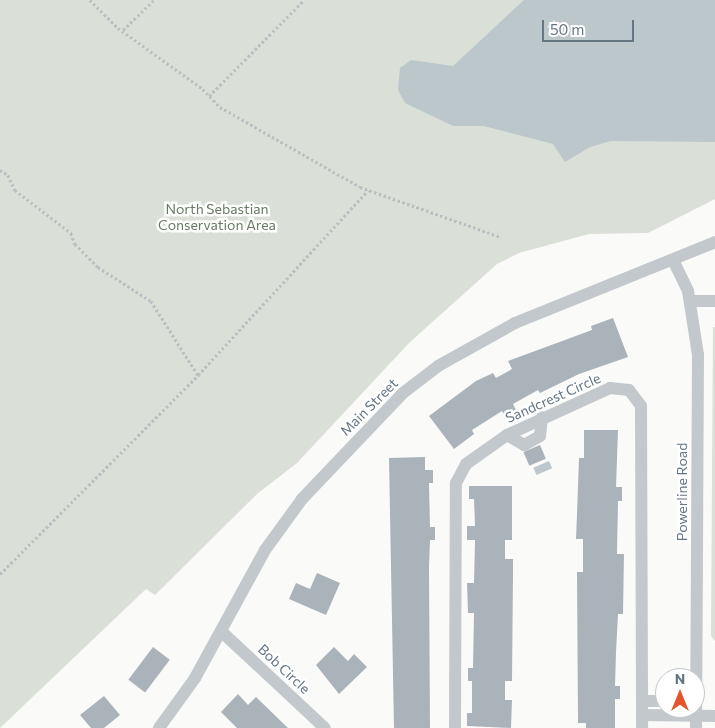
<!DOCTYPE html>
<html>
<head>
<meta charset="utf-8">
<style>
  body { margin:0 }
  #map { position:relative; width:715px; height:728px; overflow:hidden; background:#fafaf8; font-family:Commissioner,sans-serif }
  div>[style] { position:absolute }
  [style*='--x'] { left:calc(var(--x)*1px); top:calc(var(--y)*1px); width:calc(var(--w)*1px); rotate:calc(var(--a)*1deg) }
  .green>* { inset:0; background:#dadfd7 }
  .water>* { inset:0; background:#bbc7cb; transform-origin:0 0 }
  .building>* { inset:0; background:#aab3b9; transform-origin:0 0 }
  .path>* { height:2.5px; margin-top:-1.25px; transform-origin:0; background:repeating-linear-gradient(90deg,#bbbfc2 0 2.5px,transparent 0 5px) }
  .minor>* { height:12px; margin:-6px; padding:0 6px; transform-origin:6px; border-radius:6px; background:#c3c8cc }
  span { translate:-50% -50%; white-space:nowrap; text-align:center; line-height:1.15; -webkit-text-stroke:5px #fff; paint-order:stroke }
  .park-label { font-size:14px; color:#687a64 }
  .street-label { font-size:14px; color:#657683 }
  .north { position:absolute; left:655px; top:668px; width:50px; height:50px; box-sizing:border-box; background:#fff; border:1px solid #c1c8cd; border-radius:50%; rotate:0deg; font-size:14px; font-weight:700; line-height:20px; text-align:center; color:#657683 }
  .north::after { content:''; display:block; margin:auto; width:18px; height:22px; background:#e4572e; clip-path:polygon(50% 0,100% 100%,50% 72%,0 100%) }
  .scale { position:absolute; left:542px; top:20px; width:92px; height:22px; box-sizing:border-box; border:2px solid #657683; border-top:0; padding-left:6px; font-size:15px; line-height:18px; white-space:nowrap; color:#657683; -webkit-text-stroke:4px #fff; paint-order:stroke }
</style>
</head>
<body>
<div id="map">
  <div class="green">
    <div style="clip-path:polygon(0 0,715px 0,715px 199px,648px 233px,589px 234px,519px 253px,497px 264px,409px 343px,297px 463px,257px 494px,155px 595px,146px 589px,0 728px)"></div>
    <div style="clip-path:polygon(713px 327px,715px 327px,715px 641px,711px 636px)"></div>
  </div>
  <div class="water">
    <div style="clip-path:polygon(524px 0,715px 0,715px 142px,611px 141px,590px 147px,565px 162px,553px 144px,484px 126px,453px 126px,405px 103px,398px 90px,400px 68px,411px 60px,453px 66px)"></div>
    <div style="left:549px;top:461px;width:8px;height:17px;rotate:67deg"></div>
  </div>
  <div class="building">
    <div style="clip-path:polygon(613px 318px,628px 357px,579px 374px,540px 393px,538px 390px,513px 404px,517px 412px,506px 418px,502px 411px,472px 430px,474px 434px,454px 449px,429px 416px,476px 381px,493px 373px,496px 378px,512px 369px,508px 361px,592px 330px,591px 326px)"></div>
    <div style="clip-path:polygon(584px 430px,618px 430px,616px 487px,622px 487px,622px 501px,618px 501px,617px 554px,624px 554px,623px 614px,618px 614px,616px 652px,615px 686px,620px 686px,620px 699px,615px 699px,615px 728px,586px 728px,586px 723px,578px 723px,577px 572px,583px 572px,583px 539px,576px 539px,577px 514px,579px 458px,584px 458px)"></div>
    <div style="left:540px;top:445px;width:15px;height:18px;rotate:67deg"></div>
    <div style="clip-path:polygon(425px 457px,425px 470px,433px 470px,433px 483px,429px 483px,430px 527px,435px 527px,435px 540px,430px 540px,429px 567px,430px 728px,394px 728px,389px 458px)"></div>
    <div style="clip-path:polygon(469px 486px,512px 486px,512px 540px,505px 540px,505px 559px,513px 559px,513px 572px,512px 681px,505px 681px,505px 700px,512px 700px,511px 728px,467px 726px,467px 713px,472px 713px,472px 681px,468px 681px,468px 668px,473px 668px,474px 613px,468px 613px,467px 583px,474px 583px,475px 540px,467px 540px,467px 526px,475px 526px,474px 499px,469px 499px)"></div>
    <div style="clip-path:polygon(317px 573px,340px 583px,326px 615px,289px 599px,296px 583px,310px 589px)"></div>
    <div style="left:153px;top:647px;width:21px;height:41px;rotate:37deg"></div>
    <div style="clip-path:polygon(334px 647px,348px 661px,354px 654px,367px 667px,339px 694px,316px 665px)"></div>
    <div style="clip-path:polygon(238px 694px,248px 705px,256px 697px,288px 728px,237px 728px,221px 712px)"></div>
    <div style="clip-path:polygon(104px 696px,120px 715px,104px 728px,91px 728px,80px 715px)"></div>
  </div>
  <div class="path">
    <div style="--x:90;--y:0;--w:40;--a:45"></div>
    <div style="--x:118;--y:28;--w:105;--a:35.7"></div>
    <div style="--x:203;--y:89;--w:25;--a:47"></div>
    <div style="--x:220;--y:107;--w:161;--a:29.7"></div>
    <div style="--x:360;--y:187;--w:150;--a:19.5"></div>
    <div style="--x:123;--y:30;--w:43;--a:-44.1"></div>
    <div style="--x:209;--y:96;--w:135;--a:-45.3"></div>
    <div style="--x:0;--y:170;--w:9;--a:32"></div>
    <div style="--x:8;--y:175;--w:17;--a:65"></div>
    <div style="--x:15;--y:190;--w:71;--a:37.5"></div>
    <div style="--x:71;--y:233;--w:12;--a:70"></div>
    <div style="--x:75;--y:244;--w:33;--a:45"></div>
    <div style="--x:98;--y:267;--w:63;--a:32.7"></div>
    <div style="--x:151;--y:301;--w:88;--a:57.6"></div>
    <div style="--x:0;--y:574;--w:281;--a:-45.1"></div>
    <div style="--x:198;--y:375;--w:251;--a:-47.4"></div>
  </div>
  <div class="minor">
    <div style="--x:673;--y:260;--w:34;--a:64"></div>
    <div style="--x:688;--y:291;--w:65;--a:81.1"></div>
    <div style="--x:698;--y:355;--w:373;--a:90.3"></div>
    <div style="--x:691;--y:301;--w:24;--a:0"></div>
    <div style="--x:507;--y:435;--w:20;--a:30"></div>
    <div style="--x:524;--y:445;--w:18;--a:-29"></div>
    <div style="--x:540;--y:436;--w:19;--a:-84"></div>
    <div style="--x:223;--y:633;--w:139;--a:43"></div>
    <div style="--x:642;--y:701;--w:23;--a:0"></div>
    <div style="--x:642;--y:715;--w:73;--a:0.8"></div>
    <div style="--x:159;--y:728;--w:62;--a:-54.2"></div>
    <div style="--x:195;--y:678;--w:146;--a:-61.3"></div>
    <div style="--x:265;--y:550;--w:63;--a:-54"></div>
    <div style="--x:302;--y:499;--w:146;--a:-46.4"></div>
    <div style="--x:403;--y:393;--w:44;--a:-37.6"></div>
    <div style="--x:438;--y:366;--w:88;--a:-29.2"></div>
    <div style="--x:515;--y:323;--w:216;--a:-22"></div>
    <div style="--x:455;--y:728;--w:245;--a:-89.8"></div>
    <div style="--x:456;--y:483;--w:21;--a:-62"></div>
    <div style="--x:466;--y:464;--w:50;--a:-35.3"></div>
    <div style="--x:507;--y:435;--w:113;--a:-24.5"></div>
    <div style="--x:610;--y:388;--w:19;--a:6"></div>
    <div style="--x:629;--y:390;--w:20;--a:53"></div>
    <div style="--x:641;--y:406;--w:322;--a:89.8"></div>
  </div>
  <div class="park-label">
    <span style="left:217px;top:217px">North Sebastian<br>Conservation Area</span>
  </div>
  <div class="street-label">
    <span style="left:553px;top:398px;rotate:-24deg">Sandcrest Circle</span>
    <span style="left:369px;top:407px;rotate:-45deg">Main Street</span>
    <span style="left:682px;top:492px;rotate:-90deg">Powerline Road</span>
    <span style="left:284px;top:669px;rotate:43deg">Bob Circle</span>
  </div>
  <div class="north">N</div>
  <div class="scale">50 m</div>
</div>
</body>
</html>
